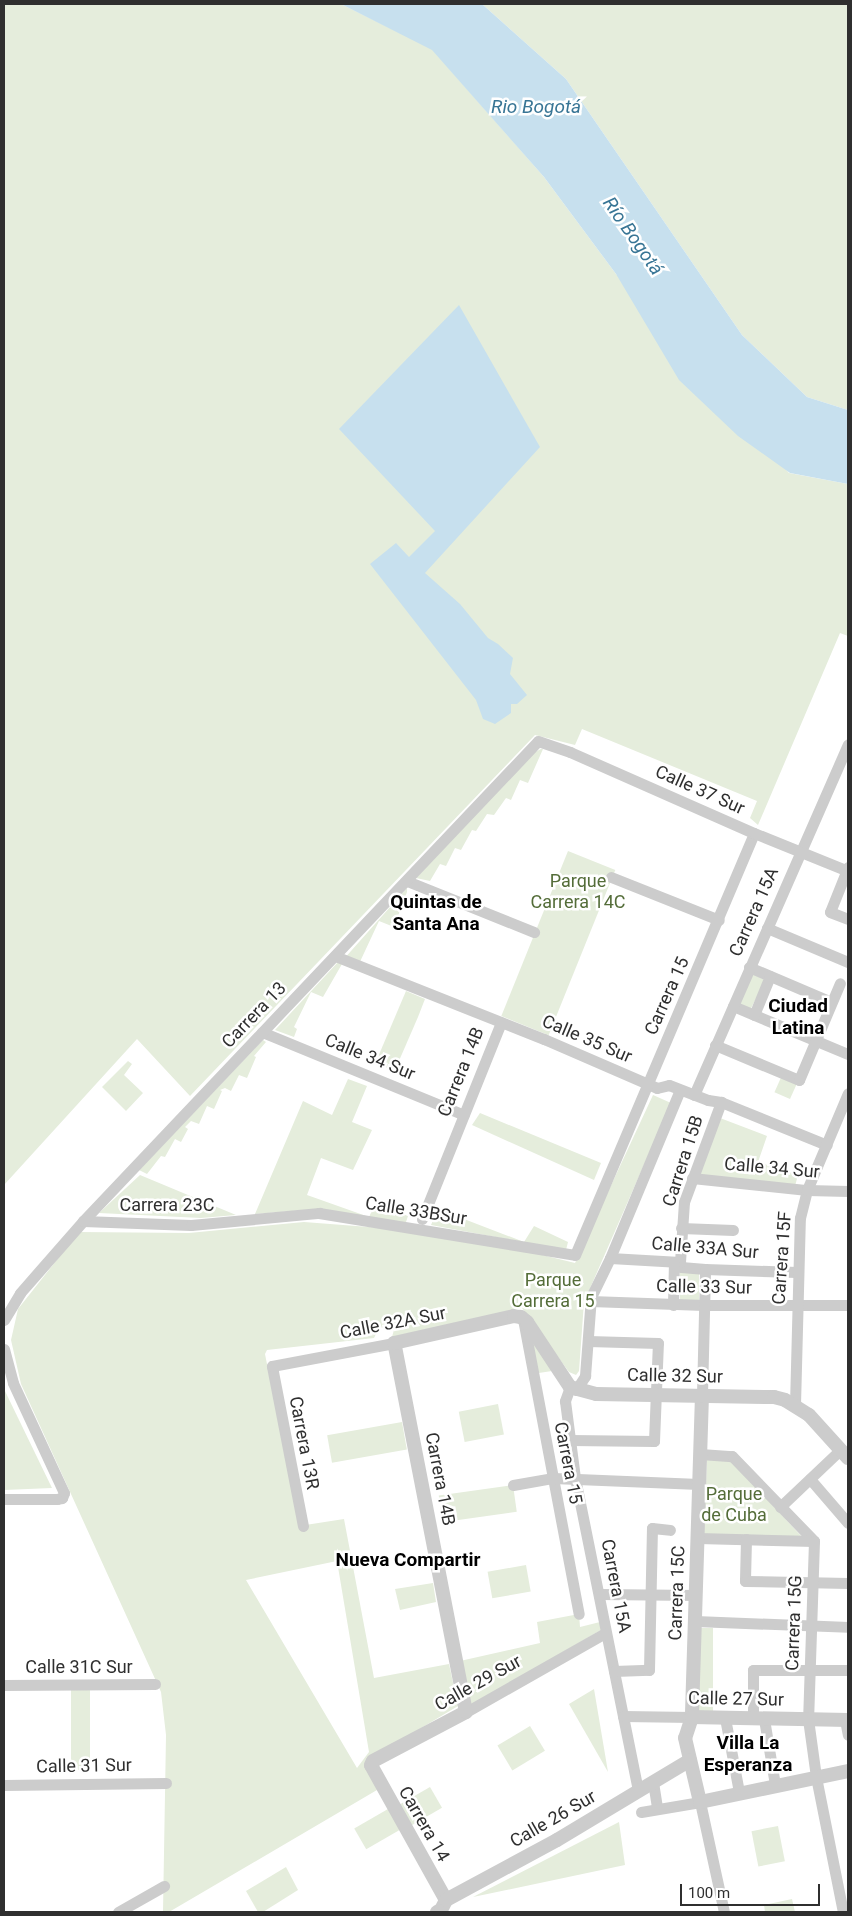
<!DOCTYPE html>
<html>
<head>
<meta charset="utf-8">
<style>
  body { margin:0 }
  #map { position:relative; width:852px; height:1916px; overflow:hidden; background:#fff; font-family:Roboto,sans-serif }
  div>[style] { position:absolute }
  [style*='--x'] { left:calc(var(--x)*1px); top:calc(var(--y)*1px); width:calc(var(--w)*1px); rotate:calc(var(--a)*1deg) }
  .green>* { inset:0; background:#e5eddc; transform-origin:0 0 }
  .water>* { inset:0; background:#c7e0ee }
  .minor>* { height:11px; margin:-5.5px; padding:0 5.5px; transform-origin:5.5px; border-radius:5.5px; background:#ccc }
  .tertiary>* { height:14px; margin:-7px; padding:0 7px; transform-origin:7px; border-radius:7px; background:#ccc }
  span { translate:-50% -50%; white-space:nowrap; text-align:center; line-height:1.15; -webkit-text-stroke:5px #fff; paint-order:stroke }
  .street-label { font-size:18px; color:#2f2f2f }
  .park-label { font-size:18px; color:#546d39 }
  .water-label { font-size:19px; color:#387595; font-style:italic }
  .neighbourhood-label { font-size:19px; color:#000; font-weight:700 }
  .frame { position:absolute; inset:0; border:5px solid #2f2f2f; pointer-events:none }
  .scale { position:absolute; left:680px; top:1884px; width:140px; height:22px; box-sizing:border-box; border:2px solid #2f2f2f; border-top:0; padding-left:6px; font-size:15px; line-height:18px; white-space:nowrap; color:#2f2f2f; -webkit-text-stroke:4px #fff; paint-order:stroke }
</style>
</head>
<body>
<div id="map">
  <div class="green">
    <div style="clip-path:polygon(4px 4px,341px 4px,432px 49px,544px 177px,616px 274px,789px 473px,848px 484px,848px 636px,840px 633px,758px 825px,750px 818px,757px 801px,582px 729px,575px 745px,535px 735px,190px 1096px,137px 1039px,4px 1185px)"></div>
    <div style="clip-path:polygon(482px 4px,848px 4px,848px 410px,807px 397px,742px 335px,566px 79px)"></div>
    <div style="clip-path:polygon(541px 749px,543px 749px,528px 783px,520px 780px,511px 800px,506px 798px,494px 815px,487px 814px,476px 831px,472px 830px,461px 850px,455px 848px,446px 866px,440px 864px,430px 881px,416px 878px,533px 753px)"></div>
    <div style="left:568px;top:851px;width:51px;height:178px;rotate:22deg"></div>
    <div style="clip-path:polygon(407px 888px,407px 892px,394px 927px,379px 921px,358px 966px,343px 960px)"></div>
    <div style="clip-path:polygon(339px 961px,342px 964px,323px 997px,311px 992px,294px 1027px,297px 1029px,294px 1037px,275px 1030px)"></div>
    <div style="left:751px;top:973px;width:16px;height:33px;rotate:27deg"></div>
    <div style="clip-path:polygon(406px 991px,425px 999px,418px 1017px,395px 1070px,375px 1064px)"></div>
    <div style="clip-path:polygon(263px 1040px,266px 1042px,254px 1056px,256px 1057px,247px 1078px,239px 1075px,231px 1091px,225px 1088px,220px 1090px,222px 1091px,214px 1109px,207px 1106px,199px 1124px,191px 1121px,185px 1127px,188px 1129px,181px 1142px,175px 1139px,165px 1157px,161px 1156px,147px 1174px,139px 1170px)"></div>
    <div style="clip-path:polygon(128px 1061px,132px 1064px,124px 1075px,143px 1093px,126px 1111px,102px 1087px)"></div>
    <div style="left:783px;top:1073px;width:17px;height:21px;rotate:24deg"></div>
    <div style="clip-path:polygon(348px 1079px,367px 1086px,352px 1122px,372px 1130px,353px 1170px,321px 1158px,307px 1195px,369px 1217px,375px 1204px,408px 1216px,405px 1225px,318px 1209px,255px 1214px,303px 1101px,332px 1115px)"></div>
    <div style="clip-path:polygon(evenodd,653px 1095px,671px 1103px,584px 1302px,579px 1371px,576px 1375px,569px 1372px,522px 1308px,392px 1337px,395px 1326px,379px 1328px,374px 1338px,267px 1350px,265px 1354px,299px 1526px,344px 1519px,374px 1678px,449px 1664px,458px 1706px,371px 1758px,377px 1790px,169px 1912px,163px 1912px,166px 1735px,161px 1692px,21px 1384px,11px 1340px,18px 1309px,79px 1232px,189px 1233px,304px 1222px,382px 1228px,510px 1247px,575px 1263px,653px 1095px,337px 1561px,369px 1752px,357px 1768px,246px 1580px,337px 1561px)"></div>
    <div style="clip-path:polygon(480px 1113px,601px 1163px,594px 1180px,472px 1125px)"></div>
    <div style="clip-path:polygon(720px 1118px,767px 1136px,758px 1162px,798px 1175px,795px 1186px,697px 1175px)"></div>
    <div style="clip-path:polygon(140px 1175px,236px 1215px,201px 1218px,99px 1213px)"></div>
    <div style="clip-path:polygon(438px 1209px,524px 1242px,534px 1226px,568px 1242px,566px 1250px,431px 1225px)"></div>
    <div style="left:680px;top:1269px;width:19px;height:33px"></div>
    <div style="clip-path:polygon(527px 1332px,552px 1371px,532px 1374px)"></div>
    <div style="clip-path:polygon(4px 1389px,52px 1488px,4px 1490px)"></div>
    <div style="left:498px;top:1404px;width:31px;height:40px;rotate:79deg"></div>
    <div style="left:402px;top:1422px;width:28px;height:76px;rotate:80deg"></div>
    <div style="clip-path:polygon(707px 1459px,730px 1459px,803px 1538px,704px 1534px)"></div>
    <div style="left:513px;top:1485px;width:27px;height:75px;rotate:82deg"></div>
    <div style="left:526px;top:1565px;width:27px;height:39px;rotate:80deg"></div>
    <div style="clip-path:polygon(433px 1583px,436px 1602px,400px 1610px,395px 1589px)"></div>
    <div style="clip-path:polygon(579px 1614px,580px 1627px,600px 1622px,601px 1630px,470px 1706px,460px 1661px,540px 1643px,537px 1622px)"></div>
    <div style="left:699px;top:1628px;width:14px;height:83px"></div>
    <div style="left:71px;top:1689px;width:19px;height:81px"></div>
    <div style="clip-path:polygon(594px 1689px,608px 1772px,569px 1704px)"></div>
    <div style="left:530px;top:1726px;width:29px;height:38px;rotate:59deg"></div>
    <div style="left:430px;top:1787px;width:24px;height:35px;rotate:60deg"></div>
    <div style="left:388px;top:1809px;width:24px;height:39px;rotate:60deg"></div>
    <div style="clip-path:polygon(619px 1822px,625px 1865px,473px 1897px)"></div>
    <div style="left:778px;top:1826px;width:36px;height:27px;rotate:79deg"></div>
    <div style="clip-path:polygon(286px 1867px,298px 1890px,263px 1912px,258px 1912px,246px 1891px)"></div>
    <div style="clip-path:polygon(792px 1899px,795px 1912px,765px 1912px,764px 1905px)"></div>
  </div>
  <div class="water">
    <div style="clip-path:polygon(341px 4px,482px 4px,566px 79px,742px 335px,807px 397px,848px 410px,848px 484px,790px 473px,738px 436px,679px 380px,616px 274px,544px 177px,432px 50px)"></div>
    <div style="clip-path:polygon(459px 305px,540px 447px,425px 573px,460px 604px,488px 638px,498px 644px,513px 658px,510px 674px,527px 695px,517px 704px,511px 704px,511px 713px,495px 724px,483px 719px,476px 700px,370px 564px,396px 543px,409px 557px,435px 531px,339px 429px)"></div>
  </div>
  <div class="minor">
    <div style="--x:848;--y:867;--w:48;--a:111.8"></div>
    <div style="--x:830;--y:912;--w:19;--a:21"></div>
    <div style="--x:611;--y:877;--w:116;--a:21.7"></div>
    <div style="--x:407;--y:881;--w:137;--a:21.9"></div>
    <div style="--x:767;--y:928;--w:88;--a:22.8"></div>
    <div style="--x:335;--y:956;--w:225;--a:21.7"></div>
    <div style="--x:544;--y:1039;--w:123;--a:23.4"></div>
    <div style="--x:657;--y:1088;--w:12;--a:-14"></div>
    <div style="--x:669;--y:1085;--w:42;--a:21"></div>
    <div style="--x:708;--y:1100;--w:13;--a:9"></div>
    <div style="--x:721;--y:1102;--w:114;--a:22.1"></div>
    <div style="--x:749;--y:967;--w:89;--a:23.1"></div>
    <div style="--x:733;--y:1006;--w:125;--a:22.7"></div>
    <div style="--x:754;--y:1015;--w:42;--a:-67.7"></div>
    <div style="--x:262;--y:1032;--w:218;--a:22.3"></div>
    <div style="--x:715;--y:1045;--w:91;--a:22.6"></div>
    <div style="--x:799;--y:1080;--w:105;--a:-67.1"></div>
    <div style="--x:694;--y:1095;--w:383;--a:-66.3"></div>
    <div style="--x:692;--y:1178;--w:116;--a:6"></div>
    <div style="--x:807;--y:1190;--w:41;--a:1.4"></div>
    <div style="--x:422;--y:1219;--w:212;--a:-68.1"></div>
    <div style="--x:83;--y:1221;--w:108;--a:2.1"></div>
    <div style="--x:191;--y:1225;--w:129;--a:-5.4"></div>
    <div style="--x:319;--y:1213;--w:259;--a:9.3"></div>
    <div style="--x:575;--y:1255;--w:458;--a:-67"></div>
    <div style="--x:681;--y:1228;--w:52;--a:2.2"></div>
    <div style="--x:610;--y:1258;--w:70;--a:3.3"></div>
    <div style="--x:680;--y:1262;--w:5;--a:79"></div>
    <div style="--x:681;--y:1267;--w:24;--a:5"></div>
    <div style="--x:705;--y:1269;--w:92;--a:1.9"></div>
    <div style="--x:680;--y:1262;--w:60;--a:-86.2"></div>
    <div style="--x:684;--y:1202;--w:107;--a:-69.7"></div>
    <div style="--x:590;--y:1301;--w:114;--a:2"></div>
    <div style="--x:704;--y:1305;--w:144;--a:0"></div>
    <div style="--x:673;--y:1305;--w:43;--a:-88.7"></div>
    <div style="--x:523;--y:1319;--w:300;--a:79.3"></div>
    <div style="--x:4;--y:1320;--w:31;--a:-59"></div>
    <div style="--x:20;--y:1293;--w:96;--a:-48.8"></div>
    <div style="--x:83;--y:1221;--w:661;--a:-46.53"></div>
    <div style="--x:538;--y:741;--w:34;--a:19"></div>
    <div style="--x:570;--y:752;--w:201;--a:23.8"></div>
    <div style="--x:754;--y:833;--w:101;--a:22"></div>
    <div style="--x:4;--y:1349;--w:35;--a:75"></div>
    <div style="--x:13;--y:1383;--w:121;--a:65.1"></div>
    <div style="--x:64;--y:1493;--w:5;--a:112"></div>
    <div style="--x:62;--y:1498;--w:5;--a:169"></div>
    <div style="--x:57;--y:1499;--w:53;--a:180"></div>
    <div style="--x:570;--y:1387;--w:15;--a:110"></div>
    <div style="--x:565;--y:1401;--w:78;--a:82.6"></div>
    <div style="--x:575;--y:1478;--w:319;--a:78.6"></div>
    <div style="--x:576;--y:1390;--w:17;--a:-57"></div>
    <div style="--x:585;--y:1376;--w:79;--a:-85.7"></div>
    <div style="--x:591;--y:1297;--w:43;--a:-64"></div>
    <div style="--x:610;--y:1258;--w:182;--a:-67.4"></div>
    <div style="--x:702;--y:1395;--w:126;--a:-88.6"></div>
    <div style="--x:795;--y:1405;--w:187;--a:-88.5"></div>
    <div style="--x:800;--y:1218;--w:29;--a:-76"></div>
    <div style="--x:807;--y:1190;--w:105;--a:-67.1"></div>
    <div style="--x:570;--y:1440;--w:84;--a:0.7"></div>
    <div style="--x:654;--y:1441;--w:98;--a:-87.7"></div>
    <div style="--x:658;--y:1343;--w:70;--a:-178.4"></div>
    <div style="--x:700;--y:1454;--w:32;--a:4"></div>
    <div style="--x:732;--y:1456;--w:118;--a:46"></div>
    <div style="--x:810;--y:1479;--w:58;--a:49.2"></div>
    <div style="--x:513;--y:1485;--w:41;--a:-9.9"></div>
    <div style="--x:553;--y:1478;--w:146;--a:2.4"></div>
    <div style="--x:780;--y:1507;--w:83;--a:-43.5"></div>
    <div style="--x:303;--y:1526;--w:163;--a:-101"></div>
    <div style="--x:272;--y:1366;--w:124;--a:-10.7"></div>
    <div style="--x:698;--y:1538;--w:116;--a:1.5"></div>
    <div style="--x:746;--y:1539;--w:42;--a:91.4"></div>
    <div style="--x:745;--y:1581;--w:103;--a:1.1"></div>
    <div style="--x:814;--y:1541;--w:178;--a:91.9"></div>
    <div style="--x:808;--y:1719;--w:59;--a:82.1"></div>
    <div style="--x:816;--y:1777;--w:138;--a:78.7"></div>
    <div style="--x:599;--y:1594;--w:97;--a:0.6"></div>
    <div style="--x:695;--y:1621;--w:153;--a:2.2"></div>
    <div style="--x:614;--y:1671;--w:35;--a:-2"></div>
    <div style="--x:649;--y:1670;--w:142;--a:-88.8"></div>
    <div style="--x:652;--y:1528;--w:18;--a:6"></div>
    <div style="--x:4;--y:1685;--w:151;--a:-0.4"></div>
    <div style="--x:466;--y:1712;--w:160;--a:-29.6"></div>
    <div style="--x:623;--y:1716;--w:69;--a:0.8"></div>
    <div style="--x:725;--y:1718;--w:75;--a:79.3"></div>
    <div style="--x:753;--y:1718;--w:48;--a:-90"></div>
    <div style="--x:753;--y:1670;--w:95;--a:0"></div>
    <div style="--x:764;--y:1719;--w:67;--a:80.5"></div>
    <div style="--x:845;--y:1720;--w:15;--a:79"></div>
    <div style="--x:653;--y:1782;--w:26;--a:81"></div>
    <div style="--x:4;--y:1785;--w:162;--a:-0.7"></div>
    <div style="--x:641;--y:1812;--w:60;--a:-9.6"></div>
    <div style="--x:700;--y:1802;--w:113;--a:77.7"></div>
    <div style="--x:118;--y:1912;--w:53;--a:-29.5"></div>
  </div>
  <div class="tertiary">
    <div style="--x:702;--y:1395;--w:322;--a:91.8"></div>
    <div style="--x:692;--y:1717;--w:22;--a:108"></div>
    <div style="--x:685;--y:1738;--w:66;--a:76.8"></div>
    <div style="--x:700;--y:1802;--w:151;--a:-11.8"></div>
    <div style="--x:692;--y:1717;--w:156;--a:1.1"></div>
    <div style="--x:446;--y:1900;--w:154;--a:-119.1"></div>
    <div style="--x:371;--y:1765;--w:4;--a:-63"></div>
    <div style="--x:373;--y:1761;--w:105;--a:-27.8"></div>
    <div style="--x:466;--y:1712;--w:376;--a:-101"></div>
    <div style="--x:394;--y:1343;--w:123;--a:-12.7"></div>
    <div style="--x:514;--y:1316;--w:7;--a:8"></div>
    <div style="--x:521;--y:1317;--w:8;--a:40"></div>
    <div style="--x:527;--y:1322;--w:78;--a:56.5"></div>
    <div style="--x:570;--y:1387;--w:27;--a:15"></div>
    <div style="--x:596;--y:1394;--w:178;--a:1"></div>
    <div style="--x:774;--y:1397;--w:11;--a:15"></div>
    <div style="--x:785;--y:1400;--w:28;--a:32"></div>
    <div style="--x:809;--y:1415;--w:58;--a:47.8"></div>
    <div style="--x:437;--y:1912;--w:4;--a:-27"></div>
    <div style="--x:441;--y:1910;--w:11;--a:-63"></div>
    <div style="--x:446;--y:1900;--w:126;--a:-28.4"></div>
    <div style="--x:557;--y:1840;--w:155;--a:-31"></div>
  </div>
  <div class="street-label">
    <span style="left:700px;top:790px;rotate:24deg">Calle 37 Sur</span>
    <span style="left:754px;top:912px;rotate:-66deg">Carrera 15A</span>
    <span style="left:667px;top:996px;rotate:-66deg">Carrera 15</span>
    <span style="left:254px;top:1015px;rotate:-46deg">Carrera 13</span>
    <span style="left:587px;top:1039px;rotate:23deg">Calle 35 Sur</span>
    <span style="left:370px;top:1057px;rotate:22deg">Calle 34 Sur</span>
    <span style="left:461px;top:1072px;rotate:-68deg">Carrera 14B</span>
    <span style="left:683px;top:1161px;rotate:-72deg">Carrera 15B</span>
    <span style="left:772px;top:1168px;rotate:5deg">Calle 34 Sur</span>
    <span style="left:167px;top:1205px">Carrera 23C</span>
    <span style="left:416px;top:1211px;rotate:9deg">Calle 33BSur</span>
    <span style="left:705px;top:1248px;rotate:5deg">Calle 33A Sur</span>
    <span style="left:782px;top:1258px;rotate:-86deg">Carrera 15F</span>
    <span style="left:704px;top:1287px;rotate:1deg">Calle 33 Sur</span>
    <span style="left:393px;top:1323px;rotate:-11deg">Calle 32A Sur</span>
    <span style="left:675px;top:1376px;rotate:1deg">Calle 32 Sur</span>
    <span style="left:304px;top:1443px;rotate:79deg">Carrera 13R</span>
    <span style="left:568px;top:1463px;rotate:79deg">Carrera 15</span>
    <span style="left:440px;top:1479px;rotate:79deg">Carrera 14B</span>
    <span style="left:616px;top:1586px;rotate:79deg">Carrera 15A</span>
    <span style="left:677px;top:1593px;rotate:-88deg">Carrera 15C</span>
    <span style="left:794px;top:1623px;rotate:-88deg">Carrera 15G</span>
    <span style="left:79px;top:1667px">Calle 31C Sur</span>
    <span style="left:478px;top:1683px;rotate:-29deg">Calle 29 Sur</span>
    <span style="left:736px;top:1699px;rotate:1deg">Calle 27 Sur</span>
    <span style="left:84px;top:1766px;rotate:-1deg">Calle 31 Sur</span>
    <span style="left:553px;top:1819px;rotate:-30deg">Calle 26 Sur</span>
    <span style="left:424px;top:1824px;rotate:60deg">Carrera 14</span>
  </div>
  <div class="park-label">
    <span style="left:578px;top:892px">Parque<br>Carrera 14C</span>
    <span style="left:553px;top:1291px">Parque<br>Carrera 15</span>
    <span style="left:734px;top:1505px">Parque<br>de Cuba</span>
  </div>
  <div class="water-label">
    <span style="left:536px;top:107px">Rio Bogotá</span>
    <span style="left:633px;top:236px;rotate:55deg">Río Bogotá</span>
  </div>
  <div class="neighbourhood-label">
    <span style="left:436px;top:913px">Quintas de<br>Santa Ana</span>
    <span style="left:798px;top:1017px">Ciudad<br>Latina</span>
    <span style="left:408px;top:1560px">Nueva Compartir</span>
    <span style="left:748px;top:1754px">Villa La<br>Esperanza</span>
  </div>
  <div class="frame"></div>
  <div class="scale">100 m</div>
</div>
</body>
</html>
